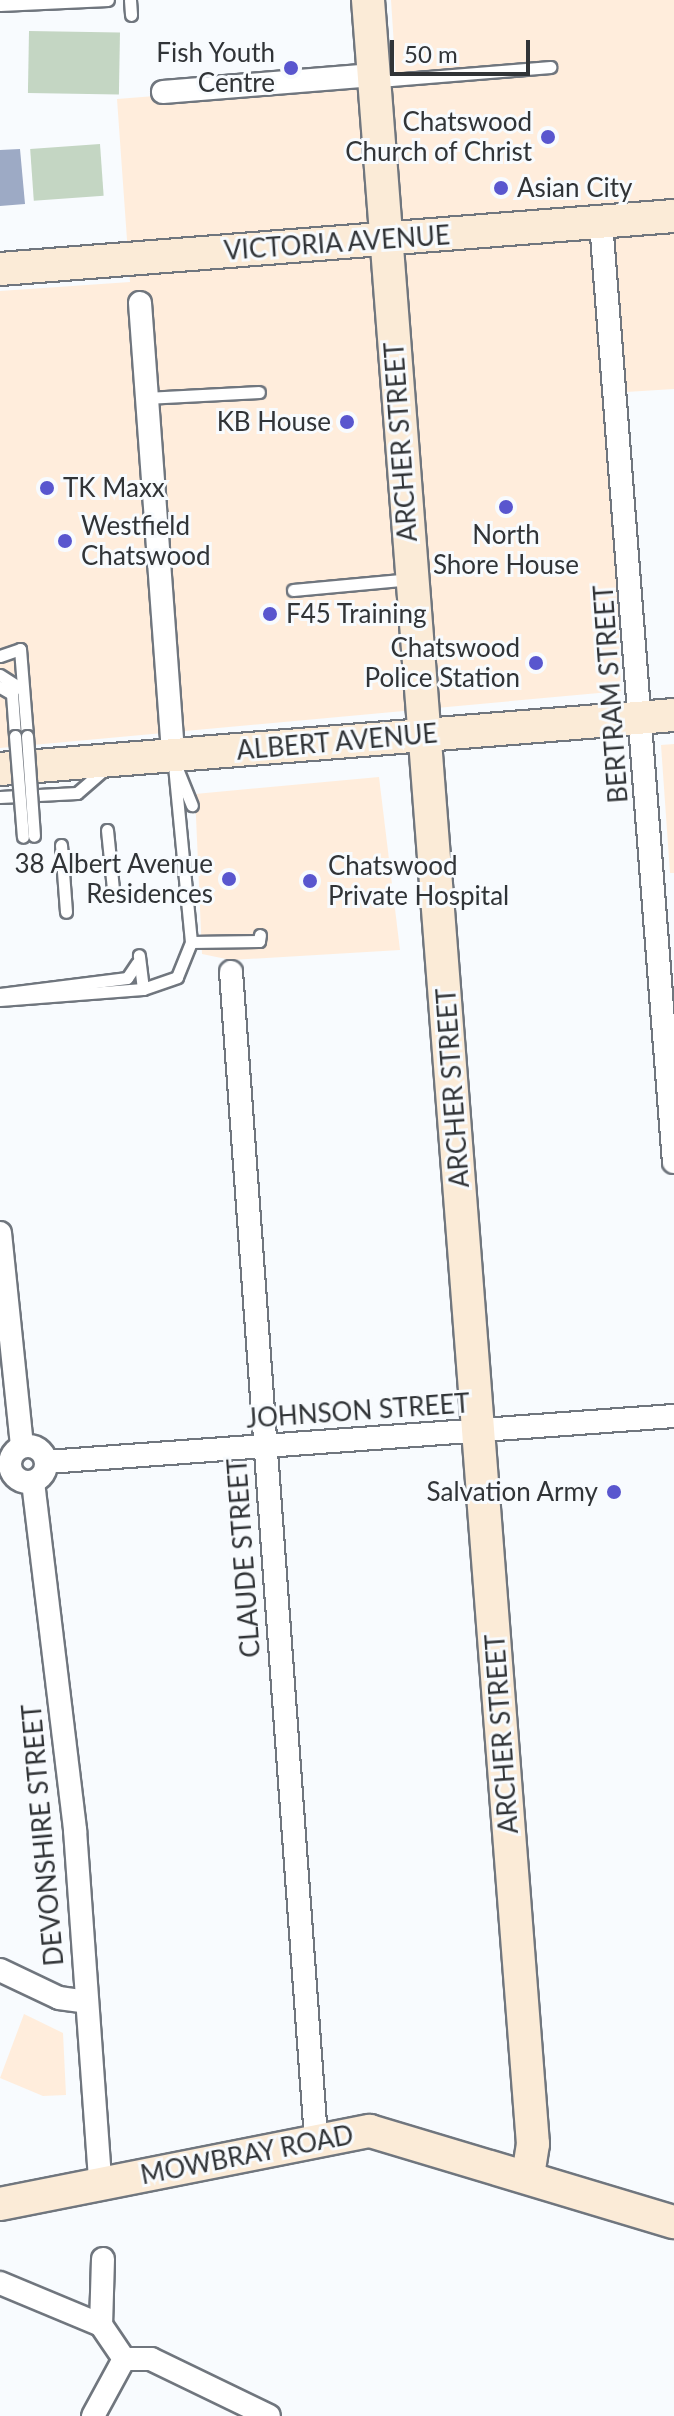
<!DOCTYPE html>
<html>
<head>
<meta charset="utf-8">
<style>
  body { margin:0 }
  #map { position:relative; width:674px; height:2416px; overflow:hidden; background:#f8fbfe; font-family:Lato,sans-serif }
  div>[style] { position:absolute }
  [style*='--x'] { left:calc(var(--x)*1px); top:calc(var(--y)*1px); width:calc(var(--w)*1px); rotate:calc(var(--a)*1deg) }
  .commercial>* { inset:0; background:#ffeddc }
  .green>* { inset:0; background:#c4d6c3; transform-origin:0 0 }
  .water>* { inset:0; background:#9daac5 }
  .roads { filter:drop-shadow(2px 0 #70767e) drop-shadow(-2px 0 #70767e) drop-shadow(0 2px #70767e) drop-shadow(0 -2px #70767e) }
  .lane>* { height:11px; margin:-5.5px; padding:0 5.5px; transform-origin:5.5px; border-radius:5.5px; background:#fff }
  .street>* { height:22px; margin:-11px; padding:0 11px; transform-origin:11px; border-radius:11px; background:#fff }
  .street>.ring { margin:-11px; padding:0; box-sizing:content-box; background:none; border:22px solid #fff; border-radius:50% }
  .secondary>* { height:32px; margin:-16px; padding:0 16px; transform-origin:16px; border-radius:16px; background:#fbebd7 }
  .bridges { filter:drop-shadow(2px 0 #70767e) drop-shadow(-2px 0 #70767e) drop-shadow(0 2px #70767e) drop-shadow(0 -2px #70767e) }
  .lane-bridge>* { height:11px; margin:-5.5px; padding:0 5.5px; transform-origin:5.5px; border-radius:5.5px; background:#fff }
  .dots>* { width:22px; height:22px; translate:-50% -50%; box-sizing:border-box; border:4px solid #f8fbfe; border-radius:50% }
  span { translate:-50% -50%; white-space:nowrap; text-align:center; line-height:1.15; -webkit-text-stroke:6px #f8fbfe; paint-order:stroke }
  .poi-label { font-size:26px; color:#313437 }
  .right { translate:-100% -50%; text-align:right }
  .left { translate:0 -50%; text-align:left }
  .street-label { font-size:26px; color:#313437 }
  .scale { position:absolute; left:390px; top:40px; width:140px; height:36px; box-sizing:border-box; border:4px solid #313437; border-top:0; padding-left:10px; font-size:24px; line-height:28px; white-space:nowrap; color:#313437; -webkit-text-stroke:6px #f8fbfe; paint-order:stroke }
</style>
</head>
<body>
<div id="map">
  <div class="commercial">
    <div style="clip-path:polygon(391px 0,674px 0,674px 389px,610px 393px,621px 691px,0 748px,0 291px,130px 282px,117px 99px,396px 77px)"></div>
    <div style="clip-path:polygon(674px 744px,674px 873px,670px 873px,661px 745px)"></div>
    <div style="clip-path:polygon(379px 777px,400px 950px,231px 960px,202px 954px,195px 794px)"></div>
    <div style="clip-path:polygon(24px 2014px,63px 2033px,66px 2095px,43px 2096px,0 2078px)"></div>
  </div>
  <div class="green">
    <div style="left:29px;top:31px;width:91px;height:62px;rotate:1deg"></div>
    <div style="left:100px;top:144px;width:52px;height:70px;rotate:86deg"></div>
  </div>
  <div class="water">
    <div style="clip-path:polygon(20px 149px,25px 204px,0 206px,0 150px)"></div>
  </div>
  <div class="roads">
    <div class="lane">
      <div style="--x:130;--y:0;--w:15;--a:86"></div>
      <div style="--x:0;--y:5;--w:108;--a:-2.7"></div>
      <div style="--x:379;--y:81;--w:172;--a:-4.7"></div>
      <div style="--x:146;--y:398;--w:113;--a:-3"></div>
      <div style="--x:293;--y:590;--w:119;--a:-5.3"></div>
      <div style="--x:0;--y:656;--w:21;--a:-19"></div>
      <div style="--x:20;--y:649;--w:87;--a:85.4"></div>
      <div style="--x:0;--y:675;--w:27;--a:33"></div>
      <div style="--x:0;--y:687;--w:14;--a:30"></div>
      <div style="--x:12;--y:694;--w:42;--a:85.9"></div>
      <div style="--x:178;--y:771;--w:37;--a:68"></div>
      <div style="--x:0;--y:797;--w:77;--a:-3"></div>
      <div style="--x:77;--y:793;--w:35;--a:-41"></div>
      <div style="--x:107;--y:830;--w:59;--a:84.2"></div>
      <div style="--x:61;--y:845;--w:67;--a:85.7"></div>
      <div style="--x:191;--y:942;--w:68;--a:-0.8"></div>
      <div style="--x:259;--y:941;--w:6;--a:-81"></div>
      <div style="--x:143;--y:989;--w:36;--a:-19"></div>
      <div style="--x:177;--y:977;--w:38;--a:-68"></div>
      <div style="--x:191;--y:942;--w:187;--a:-95.5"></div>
      <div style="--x:0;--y:994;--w:128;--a:-7.2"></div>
      <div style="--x:127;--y:978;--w:18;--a:-56"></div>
      <div style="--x:0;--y:1000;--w:143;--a:-4.4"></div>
      <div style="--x:143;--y:989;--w:34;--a:-97"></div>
    </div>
    <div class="street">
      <div style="--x:163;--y:92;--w:211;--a:-4.6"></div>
      <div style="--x:601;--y:222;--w:943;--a:85.56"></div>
      <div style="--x:140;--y:303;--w:454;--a:85.8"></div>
      <div style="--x:231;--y:972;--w:1169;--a:85.83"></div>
      <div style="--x:0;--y:1233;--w:214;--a:84.1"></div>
      <div class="ring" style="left:10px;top:1446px;width:14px;height:14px"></div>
      <div style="--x:47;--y:1462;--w:629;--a:-4.2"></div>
      <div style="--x:33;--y:1482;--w:351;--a:83.1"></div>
      <div style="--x:75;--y:1830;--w:354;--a:85.9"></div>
      <div style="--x:0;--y:1970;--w:65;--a:25.4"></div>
      <div style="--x:59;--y:1998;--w:28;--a:8"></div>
      <div style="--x:103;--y:2259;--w:66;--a:91.7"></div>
      <div style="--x:101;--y:2325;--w:41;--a:55.9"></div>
      <div style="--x:124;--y:2359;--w:27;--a:0"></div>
      <div style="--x:151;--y:2359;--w:131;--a:25.8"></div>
      <div style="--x:0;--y:2283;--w:109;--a:22.6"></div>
      <div style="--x:93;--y:2416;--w:65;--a:-61.5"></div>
    </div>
    <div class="secondary">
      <div style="--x:368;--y:0;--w:2150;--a:85.6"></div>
      <div style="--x:533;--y:2144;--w:32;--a:99"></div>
      <div style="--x:0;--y:269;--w:676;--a:-4.5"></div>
      <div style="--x:0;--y:769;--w:676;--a:-4.58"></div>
      <div style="--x:0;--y:2204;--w:377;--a:-11.2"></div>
      <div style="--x:370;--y:2131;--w:317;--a:16.7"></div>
    </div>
  </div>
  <div class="bridges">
    <div class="lane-bridge">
      <div style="--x:15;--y:736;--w:101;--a:85.5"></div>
      <div style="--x:27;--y:736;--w:100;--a:86"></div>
    </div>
  </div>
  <div class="dots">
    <div style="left:291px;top:68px;background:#5956ce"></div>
    <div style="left:548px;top:137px;background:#5956ce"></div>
    <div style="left:501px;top:188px;background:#5956ce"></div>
    <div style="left:347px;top:422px;background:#5956ce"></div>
    <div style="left:47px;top:488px;background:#5956ce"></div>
    <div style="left:506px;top:507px;background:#5956ce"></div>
    <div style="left:65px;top:541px;background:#5956ce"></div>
    <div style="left:270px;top:614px;background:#5956ce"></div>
    <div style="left:536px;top:663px;background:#5956ce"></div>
    <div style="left:229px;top:879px;background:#5956ce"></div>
    <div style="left:310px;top:881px;background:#5956ce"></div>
    <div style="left:614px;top:1492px;background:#5956ce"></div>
  </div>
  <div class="poi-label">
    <span class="right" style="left:275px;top:68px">Fish Youth<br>Centre</span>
    <span class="right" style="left:532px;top:137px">Chatswood<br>Church of Christ</span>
    <span class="left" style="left:517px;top:188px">Asian City</span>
    <span class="right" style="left:331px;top:422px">KB House</span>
    <span class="left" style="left:63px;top:488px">TK Maxx</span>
    <span class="left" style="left:81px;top:541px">Westfield<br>Chatswood</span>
    <span style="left:506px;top:550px">North<br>Shore House</span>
    <span class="left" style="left:286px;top:614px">F45 Training</span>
    <span class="right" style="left:520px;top:663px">Chatswood<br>Police Station</span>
    <span class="right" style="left:213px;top:879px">38 Albert Avenue<br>Residences</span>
    <span class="left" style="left:328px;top:881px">Chatswood<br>Private Hospital</span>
    <span class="right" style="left:598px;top:1492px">Salvation Army</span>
  </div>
  <div class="street-label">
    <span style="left:337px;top:243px;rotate:-4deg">VICTORIA AVENUE</span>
    <span style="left:401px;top:442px;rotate:-94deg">ARCHER STREET</span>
    <span style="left:611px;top:694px;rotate:-94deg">BERTRAM STREET</span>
    <span style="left:337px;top:742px;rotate:-5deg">ALBERT AVENUE</span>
    <span style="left:453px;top:1088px;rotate:-94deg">ARCHER STREET</span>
    <span style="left:358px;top:1411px;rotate:-4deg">JOHNSON STREET</span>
    <span style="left:244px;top:1558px;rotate:-94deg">CLAUDE STREET</span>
    <span style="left:502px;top:1734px;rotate:-94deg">ARCHER STREET</span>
    <span style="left:43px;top:1835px;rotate:-95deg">DEVONSHIRE STREET</span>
    <span style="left:247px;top:2155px;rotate:-11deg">MOWBRAY ROAD</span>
  </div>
  <div class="scale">50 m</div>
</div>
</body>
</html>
